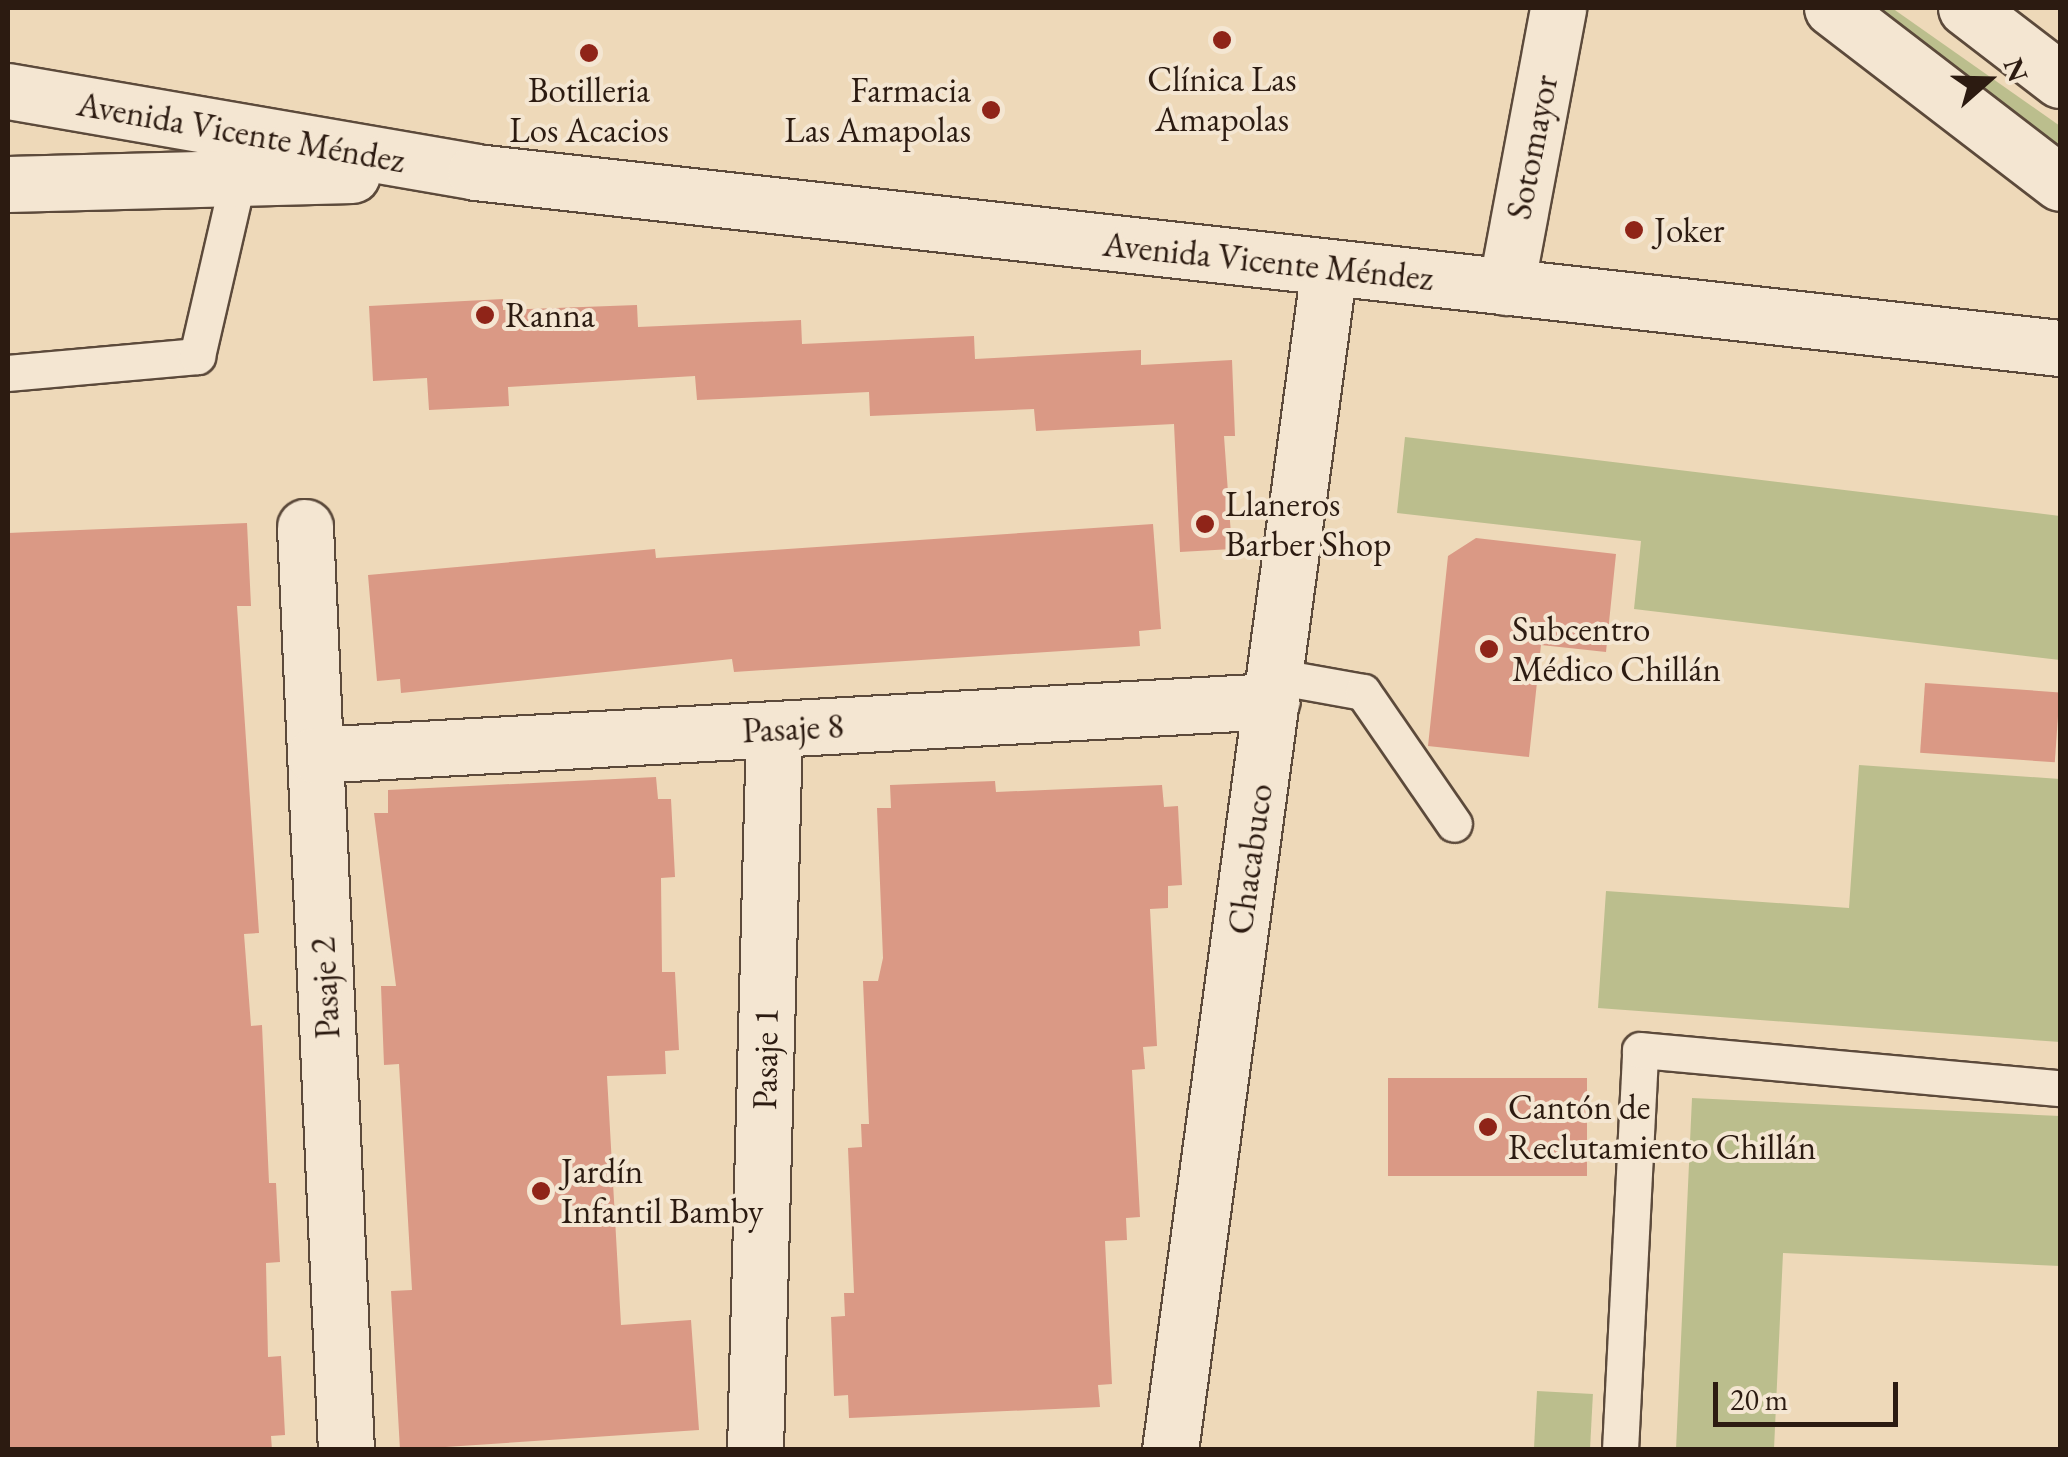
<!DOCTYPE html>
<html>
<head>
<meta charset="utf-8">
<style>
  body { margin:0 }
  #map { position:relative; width:2068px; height:1457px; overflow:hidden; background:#eed9b9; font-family:"EB Garamond",serif }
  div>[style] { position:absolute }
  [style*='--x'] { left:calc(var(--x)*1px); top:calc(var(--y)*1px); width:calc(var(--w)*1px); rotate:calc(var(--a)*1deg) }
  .green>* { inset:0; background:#bbbe8d; transform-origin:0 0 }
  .building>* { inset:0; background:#da9985; transform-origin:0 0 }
  .roads { filter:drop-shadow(2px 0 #5c4a3b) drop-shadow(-2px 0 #5c4a3b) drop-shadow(0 2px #5c4a3b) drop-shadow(0 -2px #5c4a3b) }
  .service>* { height:35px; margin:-17.5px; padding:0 17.5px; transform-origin:17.5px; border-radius:17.5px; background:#f4e6d2 }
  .minor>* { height:55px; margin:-27.5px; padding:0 27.5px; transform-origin:27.5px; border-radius:27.5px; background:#f4e6d2 }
  .tertiary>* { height:55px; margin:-27.5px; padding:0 27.5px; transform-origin:27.5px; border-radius:27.5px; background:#f4e6d2 }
  .secondary>* { height:55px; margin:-27.5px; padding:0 27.5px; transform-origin:27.5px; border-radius:27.5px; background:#f4e6d2 }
  .dots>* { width:28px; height:28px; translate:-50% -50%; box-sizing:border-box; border:5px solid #f4e6d2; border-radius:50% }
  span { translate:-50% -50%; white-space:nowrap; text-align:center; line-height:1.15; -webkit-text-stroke:8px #f4e6d2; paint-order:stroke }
  .poi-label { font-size:35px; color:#2c1b11 }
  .right { translate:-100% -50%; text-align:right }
  .left { translate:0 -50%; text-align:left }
  .street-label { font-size:35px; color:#2c1b11 }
  .frame { position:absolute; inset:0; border:10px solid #2c1b11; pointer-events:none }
  .north { position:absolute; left:1938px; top:30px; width:100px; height:100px; -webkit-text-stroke:8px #f4e6d2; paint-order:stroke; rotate:70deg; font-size:28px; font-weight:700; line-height:40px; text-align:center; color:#2c1b11 }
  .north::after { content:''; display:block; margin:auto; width:35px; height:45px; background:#2c1b11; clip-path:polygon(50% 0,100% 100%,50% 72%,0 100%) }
  .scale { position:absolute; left:1713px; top:1382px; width:185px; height:45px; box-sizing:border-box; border:5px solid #2c1b11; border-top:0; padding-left:12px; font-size:30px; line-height:35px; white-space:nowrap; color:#2c1b11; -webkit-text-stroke:8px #f4e6d2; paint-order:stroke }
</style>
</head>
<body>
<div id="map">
  <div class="green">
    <div style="clip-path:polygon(1843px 8px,1892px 8px,2060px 126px,2060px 160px)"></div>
    <div style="clip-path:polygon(1405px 437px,2060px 516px,2060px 660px,1634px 609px,1641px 541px,1397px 513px)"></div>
    <div style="clip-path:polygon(1859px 765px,2060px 779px,2060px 1042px,1598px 1008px,1606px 891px,1849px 908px)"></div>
    <div style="clip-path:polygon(1692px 1098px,2060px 1116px,2060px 1266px,1783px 1253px,1774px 1449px,1676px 1449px)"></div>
    <div style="left:1537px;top:1391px;width:56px;height:58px;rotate:3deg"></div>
  </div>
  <div class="building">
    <div style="clip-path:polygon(503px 299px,503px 310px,637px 305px,638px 327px,801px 320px,802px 344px,974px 336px,975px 359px,1141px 350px,1141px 365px,1232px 360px,1235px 436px,1224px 436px,1232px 549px,1180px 552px,1174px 424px,1036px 431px,1034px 409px,870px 416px,869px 392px,697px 400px,695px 376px,508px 387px,509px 406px,429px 410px,427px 378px,373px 381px,369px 306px)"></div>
    <div style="clip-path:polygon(247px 523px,251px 606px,237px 606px,259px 933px,244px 934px,251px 1026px,262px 1025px,269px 1183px,276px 1183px,280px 1262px,266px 1263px,268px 1357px,281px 1356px,285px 1435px,271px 1436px,272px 1450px,8px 1450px,8px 533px)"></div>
    <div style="clip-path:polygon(1153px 524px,1161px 629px,1139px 631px,1140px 646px,734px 672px,732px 659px,401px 693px,400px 679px,377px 681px,368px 575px,655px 549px,656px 558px)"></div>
    <div style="clip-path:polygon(1476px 538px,1616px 554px,1606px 652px,1541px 645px,1529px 757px,1428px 746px,1448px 556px)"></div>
    <div style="left:1925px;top:683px;width:135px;height:70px;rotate:4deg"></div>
    <div style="clip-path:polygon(656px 777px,658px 799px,671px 799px,675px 877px,661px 878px,662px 972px,675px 972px,679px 1050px,665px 1051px,666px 1074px,607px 1076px,621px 1325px,691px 1320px,699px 1430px,400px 1450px,391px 1291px,412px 1290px,399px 1064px,384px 1065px,381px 986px,396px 986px,374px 813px,388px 813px,388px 790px)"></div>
    <div style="clip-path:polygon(995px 781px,996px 792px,1162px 785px,1164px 807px,1178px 806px,1182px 885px,1168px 886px,1168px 908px,1150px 909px,1157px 1046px,1143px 1047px,1145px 1069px,1132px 1070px,1140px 1217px,1126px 1218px,1127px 1240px,1105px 1241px,1112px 1384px,1098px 1385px,1100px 1407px,849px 1418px,848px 1395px,834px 1396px,831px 1317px,845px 1316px,844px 1293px,854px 1293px,848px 1148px,862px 1147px,861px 1124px,869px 1124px,863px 981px,878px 981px,883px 958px,877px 808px,891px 808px,890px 785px)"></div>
    <div style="left:1388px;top:1078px;width:199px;height:98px"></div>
  </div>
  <div class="roads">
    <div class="service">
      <div style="--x:8;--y:373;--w:190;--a:-5.1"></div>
      <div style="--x:197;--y:356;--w:183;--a:-77"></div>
      <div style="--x:1274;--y:676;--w:90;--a:10.2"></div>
      <div style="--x:1363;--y:692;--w:160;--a:55.4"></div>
      <div style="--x:1620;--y:1450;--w:400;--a:-87.1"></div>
      <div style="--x:1640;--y:1050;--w:422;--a:5.2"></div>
    </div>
    <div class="minor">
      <div style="--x:1966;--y:8;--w:118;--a:37.5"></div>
      <div style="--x:1506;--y:287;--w:284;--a:-79.4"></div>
      <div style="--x:305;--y:527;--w:924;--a:87.46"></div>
      <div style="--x:315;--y:755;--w:958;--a:-3.23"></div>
      <div style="--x:755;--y:1450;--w:721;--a:-88.49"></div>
    </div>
    <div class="tertiary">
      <div style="--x:1832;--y:8;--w:287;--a:37.5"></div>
      <div style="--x:1170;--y:1450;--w:1193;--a:-82.34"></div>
    </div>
    <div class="secondary">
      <div style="--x:8;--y:91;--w:474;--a:9.8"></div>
      <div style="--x:475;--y:172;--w:1595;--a:6.34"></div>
      <div style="--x:8;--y:184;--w:344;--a:-1.5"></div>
    </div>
  </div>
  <div class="dots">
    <div style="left:1222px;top:40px;background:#8f2418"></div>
    <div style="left:589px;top:53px;background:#8f2418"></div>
    <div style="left:991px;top:110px;background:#8f2418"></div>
    <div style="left:1634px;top:230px;background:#8f2418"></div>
    <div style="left:485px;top:315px;background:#8f2418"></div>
    <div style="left:1205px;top:524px;background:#8f2418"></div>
    <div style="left:1489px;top:649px;background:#8f2418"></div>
    <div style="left:1488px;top:1127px;background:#8f2418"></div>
    <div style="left:541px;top:1191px;background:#8f2418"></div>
  </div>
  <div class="poi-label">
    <span style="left:1222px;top:99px">Clínica Las<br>Amapolas</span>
    <span style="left:589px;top:110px">Botilleria<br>Los Acacios</span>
    <span class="right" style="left:971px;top:110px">Farmacia<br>Las Amapolas</span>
    <span class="left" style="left:1654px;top:230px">Joker</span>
    <span class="left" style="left:505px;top:315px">Ranna</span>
    <span class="left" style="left:1225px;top:524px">Llaneros<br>Barber Shop</span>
    <span class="left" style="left:1512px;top:649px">Subcentro<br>Médico Chillán</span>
    <span class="left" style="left:1508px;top:1127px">Cantón de<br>Reclutamiento Chillán</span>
    <span class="left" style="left:561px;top:1191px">Jardín<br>Infantil Bamby</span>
  </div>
  <div class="street-label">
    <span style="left:241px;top:132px;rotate:10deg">Avenida Vicente Méndez</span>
    <span style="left:1532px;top:147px;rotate:-79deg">Sotomayor</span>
    <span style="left:1268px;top:261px;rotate:6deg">Avenida Vicente Méndez</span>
    <span style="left:793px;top:728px;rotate:-3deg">Pasaje 8</span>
    <span style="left:1250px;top:859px;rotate:-82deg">Chacabuco</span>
    <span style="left:325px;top:988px;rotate:-93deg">Pasaje 2</span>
    <span style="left:765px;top:1059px;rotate:-89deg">Pasaje 1</span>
  </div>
  <div class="frame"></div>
  <div class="north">N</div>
  <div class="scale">20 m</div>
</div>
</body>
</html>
